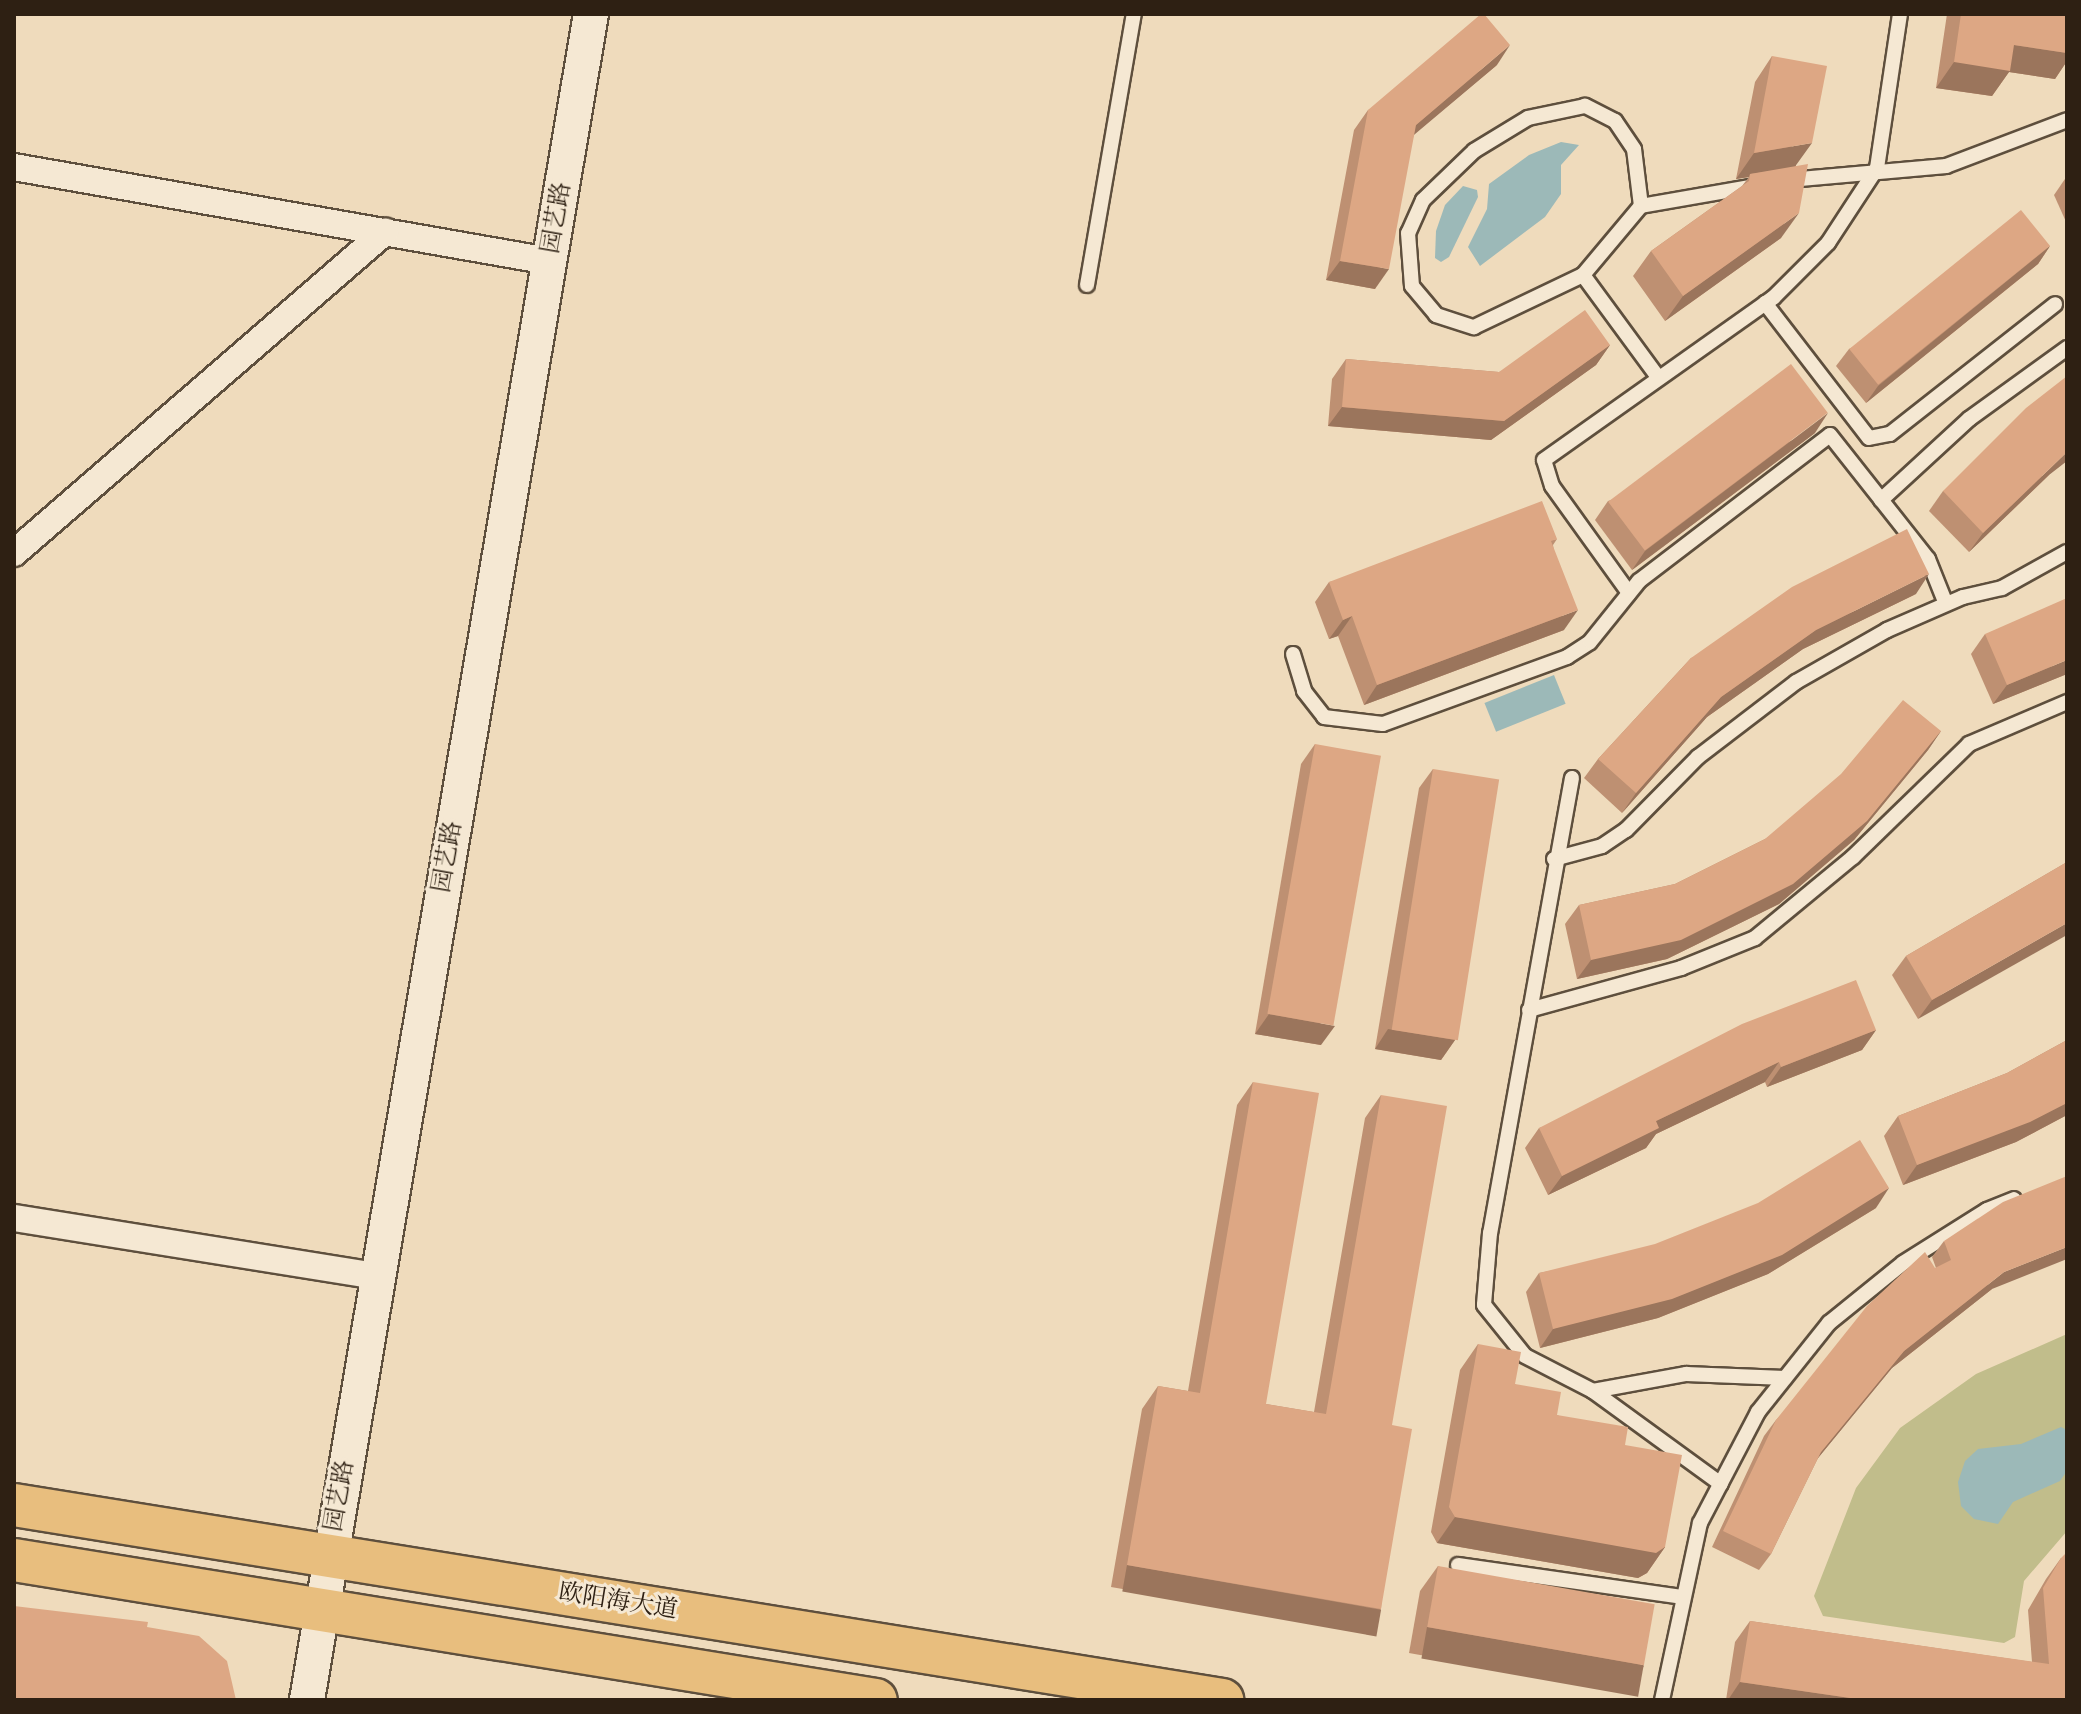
<!DOCTYPE html>
<html>
<head>
<meta charset="utf-8">
<style>
  body { margin:0 }
  #map { position:relative; width:2081px; height:1714px; overflow:hidden; background:#efdbbc; font-family:"IM FELL DW Pica","Noto Serif SC",serif }
  div>[style] { position:absolute }
  [style*='--x'] { left:calc(var(--x)*1px); top:calc(var(--y)*1px); width:calc(var(--w)*1px); rotate:calc(var(--a)*1deg) }
  .green>* { inset:0; background:#c1bd8b }
  .water>* { inset:0; background:#9cb9b8; transform-origin:0 0 }
  .roads { filter:drop-shadow(2px 0 #5e4f3d) drop-shadow(-2px 0 #5e4f3d) drop-shadow(0 2px #5e4f3d) drop-shadow(0 -2px #5e4f3d) }
  .service>* { height:14px; margin:-7px; padding:0 7px; transform-origin:7px; border-radius:7px; background:#f5e8d3 }
  .minor>* { height:26px; margin:-13px; padding:0 13px; transform-origin:13px; border-radius:13px; background:#f5e8d3 }
  .tertiary>* { height:34px; margin:-17px; padding:0 17px; transform-origin:17px; border-radius:17px; background:#f5e8d3 }
  .primary>* { height:42px; margin:-21px; padding:0 21px; transform-origin:21px; border-radius:21px; background:#e8be7e }
  .wall>* { inset:0; background:#be9072 }
  .shaded-wall>* { inset:0; background:#9b755c; transform-origin:0 0 }
  .building>* { inset:0; background:#dda784; transform-origin:0 0 }
  span { translate:-50% -50%; white-space:nowrap; text-align:center; line-height:1.15; -webkit-text-stroke:6px #f5e8d3; paint-order:stroke }
  .street-label { font-size:24px; color:#2e2013 }
  .frame { position:absolute; inset:0; border:16px solid #2e2013; pointer-events:none }
</style>
</head>
<body>
<div id="map">
  <div class="green">
    <div style="clip-path:polygon(2067px 1334px,2067px 1531px,2024px 1581px,2015px 1637px,2004px 1643px,1823px 1616px,1814px 1596px,1856px 1488px,1900px 1428px,1976px 1374px)"></div>
  </div>
  <div class="water">
    <div style="clip-path:polygon(1561px 142px,1579px 145px,1561px 165px,1561px 194px,1545px 217px,1480px 266px,1468px 247px,1487px 209px,1489px 184px,1529px 155px)"></div>
    <div style="clip-path:polygon(1463px 186px,1477px 190px,1478px 197px,1449px 257px,1441px 262px,1435px 258px,1436px 231px,1445px 205px)"></div>
    <div style="left:1554px;top:675px;width:31px;height:75px;rotate:68deg"></div>
    <div style="clip-path:polygon(2061px 1427px,2067px 1430px,2067px 1471px,2060px 1481px,2013px 1502px,1998px 1524px,1974px 1519px,1961px 1506px,1958px 1482px,1965px 1461px,1978px 1449px,2021px 1444px)"></div>
  </div>
  <div class="roads">
    <div class="service">
      <div style="--x:1789;--y:180;--w:158;--a:-5.1"></div>
      <div style="--x:1946;--y:166;--w:129;--a:-20.8"></div>
      <div style="--x:1641;--y:206;--w:57;--a:-97"></div>
      <div style="--x:1634;--y:149;--w:34;--a:-124"></div>
      <div style="--x:1615;--y:121;--w:34;--a:-153"></div>
      <div style="--x:1585;--y:106;--w:58;--a:168.1"></div>
      <div style="--x:1528;--y:118;--w:63;--a:148.6"></div>
      <div style="--x:1474;--y:151;--w:71;--a:136.1"></div>
      <div style="--x:1423;--y:200;--w:36;--a:114"></div>
      <div style="--x:1408;--y:233;--w:53;--a:85.7"></div>
      <div style="--x:1412;--y:286;--w:38;--a:50"></div>
      <div style="--x:1436;--y:315;--w:40;--a:18"></div>
      <div style="--x:1474;--y:327;--w:121;--a:-25.5"></div>
      <div style="--x:1583;--y:275;--w:90;--a:-50"></div>
      <div style="--x:1641;--y:206;--w:117;--a:-9.9"></div>
      <div style="--x:1583;--y:275;--w:127;--a:53.7"></div>
      <div style="--x:1087;--y:285;--w:275;--a:-80.2"></div>
      <div style="--x:1765;--y:303;--w:170;--a:52.4"></div>
      <div style="--x:1869;--y:438;--w:21;--a:-11"></div>
      <div style="--x:1890;--y:434;--w:210;--a:-38.2"></div>
      <div style="--x:1881;--y:500;--w:120;--a:-42.6"></div>
      <div style="--x:1969;--y:419;--w:121;--a:-35.9"></div>
      <div style="--x:1629;--y:593;--w:132;--a:-125.7"></div>
      <div style="--x:1552;--y:486;--w:27;--a:-107"></div>
      <div style="--x:1544;--y:460;--w:281;--a:-35.3"></div>
      <div style="--x:1773;--y:298;--w:78;--a:-45"></div>
      <div style="--x:1828;--y:243;--w:90;--a:-56.8"></div>
      <div style="--x:1877;--y:168;--w:156;--a:-81.5"></div>
      <div style="--x:1293;--y:654;--w:39;--a:73"></div>
      <div style="--x:1304;--y:691;--w:33;--a:52"></div>
      <div style="--x:1324;--y:717;--w:59;--a:6.8"></div>
      <div style="--x:1383;--y:724;--w:196;--a:-20"></div>
      <div style="--x:1567;--y:657;--w:27;--a:-33"></div>
      <div style="--x:1590;--y:642;--w:78;--a:-51.2"></div>
      <div style="--x:1639;--y:581;--w:240;--a:-37.4"></div>
      <div style="--x:1830;--y:435;--w:158;--a:51.7"></div>
      <div style="--x:1928;--y:559;--w:48;--a:68.2"></div>
      <div style="--x:1572;--y:778;--w:462;--a:100.2"></div>
      <div style="--x:1490;--y:1233;--w:72;--a:94.8"></div>
      <div style="--x:1484;--y:1305;--w:65;--a:51.2"></div>
      <div style="--x:1525;--y:1356;--w:76;--a:27.2"></div>
      <div style="--x:1593;--y:1391;--w:158;--a:36"></div>
      <div style="--x:1554;--y:859;--w:50;--a:-15.2"></div>
      <div style="--x:1602;--y:846;--w:29;--a:-34"></div>
      <div style="--x:1626;--y:830;--w:103;--a:-45.4"></div>
      <div style="--x:1698;--y:757;--w:123;--a:-37.4"></div>
      <div style="--x:1796;--y:682;--w:105;--a:-29.7"></div>
      <div style="--x:1887;--y:630;--w:83;--a:-23.5"></div>
      <div style="--x:1963;--y:597;--w:40;--a:-13"></div>
      <div style="--x:2002;--y:588;--w:74;--a:-29"></div>
      <div style="--x:1529;--y:1010;--w:158;--a:-15.4"></div>
      <div style="--x:1681;--y:968;--w:80;--a:-22.1"></div>
      <div style="--x:1755;--y:938;--w:127;--a:-39.6"></div>
      <div style="--x:1853;--y:857;--w:162;--a:-44.2"></div>
      <div style="--x:1969;--y:744;--w:107;--a:-23.2"></div>
      <div style="--x:1593;--y:1391;--w:95;--a:-10.4"></div>
      <div style="--x:1686;--y:1374;--w:99;--a:2.3"></div>
      <div style="--x:1458;--y:1565;--w:226;--a:8.1"></div>
      <div style="--x:1662;--y:1700;--w:181;--a:-77.9"></div>
      <div style="--x:1700;--y:1523;--w:125;--a:-62.4"></div>
      <div style="--x:1758;--y:1412;--w:114;--a:-51.4"></div>
      <div style="--x:1829;--y:1323;--w:95;--a:-39"></div>
      <div style="--x:1903;--y:1263;--w:99;--a:-32.2"></div>
      <div style="--x:1987;--y:1210;--w:29;--a:-22"></div>
    </div>
    <div class="minor">
      <div style="--x:14;--y:167;--w:543;--a:9.97"></div>
      <div style="--x:14;--y:553;--w:491;--a:-40.9"></div>
      <div style="--x:14;--y:1218;--w:368;--a:9.1"></div>
    </div>
    <div class="tertiary">
      <div style="--x:307;--y:1700;--w:1710;--a:-80.44"></div>
    </div>
    <div class="primary">
      <div style="--x:14;--y:1505;--w:1224;--a:9.17"></div>
      <div style="--x:14;--y:1560;--w:873;--a:9.23"></div>
    </div>
  </div>
  <div class="wall">
    <div style="clip-path:polygon(1947px 14px,2067px 14px,2067px 61px,2055px 79px,2009px 72px,1992px 96px,1936px 88px)"></div>
    <div style="clip-path:polygon(1772px 56px,1796px 166px,1781px 238px,1665px 321px,1633px 276px,1651px 251px,1742px 186px,1749px 177px,1736px 179px,1755px 82px)"></div>
    <div style="clip-path:polygon(1497px 65px,1414px 134px,1375px 289px,1326px 280px,1354px 130px,1368px 110px)"></div>
    <div style="clip-path:polygon(2067px 176px,2067px 224px,2054px 195px)"></div>
    <div style="clip-path:polygon(2050px 246px,2038px 264px,1866px 403px,1836px 366px,1849px 349px)"></div>
    <div style="clip-path:polygon(1610px 345px,1596px 365px,1491px 440px,1328px 426px,1332px 379px,1346px 359px,1499px 372px)"></div>
    <div style="clip-path:polygon(1815px 433px,1632px 570px,1595px 520px,1608px 501px)"></div>
    <div style="clip-path:polygon(2049px 475px,1969px 552px,1929px 511px,1943px 491px)"></div>
    <div style="clip-path:polygon(1557px 539px,1553px 545px,1564px 630px,1364px 705px,1338px 636px,1329px 639px,1315px 602px,1329px 582px)"></div>
    <div style="clip-path:polygon(1916px 594px,1803px 649px,1707px 717px,1622px 813px,1584px 778px,1598px 759px,1691px 658px)"></div>
    <div style="clip-path:polygon(1985px 634px,2067px 674px,1993px 704px,1971px 654px)"></div>
    <div style="clip-path:polygon(1941px 731px,1928px 750px,1854px 840px,1779px 904px,1667px 959px,1577px 979px,1565px 924px,1579px 905px,1675px 884px,1765px 839px)"></div>
    <div style="clip-path:polygon(1315px 744px,1321px 1045px,1255px 1034px,1301px 764px)"></div>
    <div style="clip-path:polygon(1433px 769px,1455px 1040px,1441px 1060px,1375px 1049px,1419px 788px)"></div>
    <div style="clip-path:polygon(2067px 862px,1918px 1019px,1892px 975px,1906px 956px)"></div>
    <div style="clip-path:polygon(1876px 1030px,1862px 1050px,1767px 1087px,1765px 1082px,1656px 1134px,1646px 1148px,1548px 1195px,1525px 1148px,1539px 1128px)"></div>
    <div style="clip-path:polygon(2067px 1040px,2067px 1115px,2016px 1142px,1903px 1185px,1884px 1136px,1898px 1116px,2007px 1073px)"></div>
    <div style="clip-path:polygon(1253px 1082px,1266px 1404px,1314px 1412px,1365px 1118px,1381px 1095px,1392px 1425px,1381px 1609px,1365px 1631px,1111px 1587px,1142px 1409px,1158px 1386px,1188px 1391px,1237px 1105px)"></div>
    <div style="clip-path:polygon(1876px 1208px,1768px 1274px,1658px 1318px,1540px 1348px,1526px 1292px,1539px 1273px)"></div>
    <div style="clip-path:polygon(1944px 1241px,1992px 1289px,1892px 1368px,1818px 1458px,1771px 1554px,1759px 1570px,1712px 1547px,1764px 1436px,1776px 1420px,1936px 1268px,1932px 1257px)"></div>
    <div style="clip-path:polygon(1478px 1344px,1515px 1384px,1557px 1415px,1625px 1445px,1665px 1547px,1647px 1573px,1638px 1578px,1437px 1543px,1431px 1532px,1460px 1370px)"></div>
    <div style="clip-path:polygon(2061px 1558px,2067px 1700px,1726px 1700px,1735px 1642px,1750px 1621px,2032px 1662px,2028px 1610px,2046px 1579px)"></div>
    <div style="clip-path:polygon(1438px 1566px,1644px 1666px,1626px 1692px,1409px 1653px,1420px 1591px)"></div>
  </div>
  <div class="shaded-wall">
    <div style="clip-path:polygon(1510px 45px,1497px 65px,1402px 145px,1416px 125px)"></div>
    <div style="clip-path:polygon(2014px 45px,2067px 53px,2067px 61px,2055px 79px,2009px 72px,1992px 96px,1936px 88px,1954px 62px)"></div>
    <div style="clip-path:polygon(1812px 143px,1794px 168px,1750px 174px,1749px 177px,1736px 179px,1754px 153px)"></div>
    <div style="clip-path:polygon(1799px 213px,1781px 238px,1665px 321px,1683px 296px)"></div>
    <div style="clip-path:polygon(2050px 246px,2038px 264px,1866px 403px,1878px 386px)"></div>
    <div style="clip-path:polygon(1340px 261px,1389px 269px,1375px 289px,1326px 280px)"></div>
    <div style="clip-path:polygon(1610px 345px,1596px 365px,1491px 440px,1328px 426px,1342px 407px,1504px 421px)"></div>
    <div style="clip-path:polygon(1828px 413px,1815px 433px,1632px 570px,1645px 551px)"></div>
    <div style="clip-path:polygon(2067px 452px,2067px 461px,2049px 475px,1969px 552px,1983px 533px)"></div>
    <div style="clip-path:polygon(1929px 574px,1916px 594px,1803px 649px,1707px 717px,1622px 813px,1636px 793px,1721px 697px,1816px 630px)"></div>
    <div style="clip-path:polygon(1578px 610px,1564px 630px,1364px 705px,1377px 685px)"></div>
    <div style="clip-path:polygon(1352px 616px,1338px 636px,1329px 639px,1343px 620px)"></div>
    <div style="clip-path:polygon(2067px 660px,2067px 674px,1993px 704px,2007px 685px)"></div>
    <div style="clip-path:polygon(1941px 731px,1928px 750px,1854px 840px,1779px 904px,1667px 959px,1577px 979px,1591px 960px)"></div>
    <div style="clip-path:polygon(2067px 923px,2067px 935px,1918px 1019px,1932px 1000px)"></div>
    <div style="clip-path:polygon(1269px 1014px,1335px 1026px,1321px 1045px,1255px 1034px)"></div>
    <div style="clip-path:polygon(1388px 1029px,1455px 1040px,1441px 1060px,1375px 1049px)"></div>
    <div style="clip-path:polygon(1876px 1030px,1862px 1050px,1767px 1087px,1781px 1067px)"></div>
    <div style="clip-path:polygon(1779px 1062px,1765px 1082px,1656px 1134px,1646px 1148px,1548px 1195px,1562px 1176px,1656px 1121px)"></div>
    <div style="clip-path:polygon(2067px 1103px,2067px 1115px,2016px 1142px,1903px 1185px,1917px 1165px)"></div>
    <div style="clip-path:polygon(1889px 1188px,1876px 1208px,1768px 1274px,1658px 1318px,1540px 1348px,1553px 1329px)"></div>
    <div style="clip-path:polygon(2067px 1247px,2067px 1259px,1992px 1289px,1892px 1368px,1809px 1469px,1821px 1452px,1904px 1351px,2004px 1272px)"></div>
    <div style="clip-path:polygon(1455px 1517px,1665px 1547px,1647px 1573px,1638px 1578px,1437px 1543px)"></div>
    <div style="left:1127px;top:1565px;width:258px;height:27px;rotate:10deg"></div>
    <div style="left:1427px;top:1627px;width:220px;height:32px;rotate:10deg"></div>
    <div style="clip-path:polygon(1740px 1682px,1864px 1700px,1728px 1700px)"></div>
  </div>
  <div class="building">
    <div style="clip-path:polygon(1481px 14px,1484px 14px,1510px 45px,1416px 125px,1389px 269px,1340px 261px,1368px 110px)"></div>
    <div style="clip-path:polygon(1961px 14px,2067px 14px,2067px 53px,2014px 45px,2010px 71px,1954px 62px)"></div>
    <div style="clip-path:polygon(1772px 56px,1827px 66px,1812px 143px,1754px 153px)"></div>
    <div style="clip-path:polygon(1808px 164px,1799px 213px,1683px 296px,1651px 251px,1749px 181px,1750px 174px)"></div>
    <div style="left:2021px;top:210px;width:46px;height:221px;rotate:51deg"></div>
    <div style="clip-path:polygon(1585px 310px,1610px 345px,1504px 421px,1342px 407px,1346px 359px,1499px 372px)"></div>
    <div style="left:1791px;top:364px;width:61px;height:229px;rotate:53deg"></div>
    <div style="clip-path:polygon(2067px 376px,2067px 452px,1983px 533px,1943px 491px,2026px 408px)"></div>
    <div style="clip-path:polygon(1542px 501px,1557px 539px,1551px 541px,1578px 610px,1377px 685px,1352px 616px,1343px 620px,1329px 582px)"></div>
    <div style="clip-path:polygon(1907px 529px,1929px 574px,1816px 630px,1721px 697px,1636px 793px,1598px 759px,1691px 658px,1792px 587px)"></div>
    <div style="clip-path:polygon(2067px 598px,2067px 660px,2007px 685px,1985px 634px)"></div>
    <div style="clip-path:polygon(1903px 700px,1941px 731px,1867px 821px,1793px 884px,1681px 940px,1591px 960px,1579px 905px,1675px 884px,1765px 839px,1841px 774px)"></div>
    <div style="left:1315px;top:744px;width:67px;height:274px;rotate:10deg"></div>
    <div style="left:1433px;top:769px;width:67px;height:264px;rotate:9deg"></div>
    <div style="clip-path:polygon(2067px 862px,2067px 923px,1932px 1000px,1906px 956px)"></div>
    <div style="clip-path:polygon(1856px 980px,1876px 1030px,1781px 1067px,1779px 1062px,1656px 1121px,1659px 1128px,1562px 1176px,1539px 1128px,1742px 1024px)"></div>
    <div style="clip-path:polygon(2067px 1040px,2067px 1103px,2030px 1122px,1917px 1165px,1898px 1116px,2007px 1073px)"></div>
    <div style="clip-path:polygon(1253px 1082px,1319px 1093px,1266px 1404px,1326px 1414px,1381px 1095px,1447px 1106px,1392px 1425px,1412px 1429px,1381px 1609px,1127px 1565px,1158px 1386px,1200px 1393px)"></div>
    <div style="clip-path:polygon(1860px 1140px,1889px 1188px,1782px 1255px,1672px 1299px,1553px 1329px,1539px 1273px,1655px 1244px,1758px 1203px)"></div>
    <div style="clip-path:polygon(2067px 1176px,2067px 1247px,2004px 1272px,1904px 1351px,1821px 1452px,1771px 1554px,1723px 1531px,1776px 1420px,1867px 1306px,1925px 1252px,1935px 1268px,1951px 1260px,1944px 1241px,2003px 1202px)"></div>
    <div style="clip-path:polygon(1478px 1344px,1521px 1352px,1515px 1384px,1561px 1392px,1557px 1415px,1628px 1427px,1625px 1445px,1682px 1455px,1665px 1547px,1656px 1553px,1455px 1517px,1449px 1507px)"></div>
    <div style="clip-path:polygon(2067px 1552px,2067px 1700px,1864px 1700px,1740px 1682px,1750px 1621px,2049px 1664px,2043px 1588px,2061px 1558px)"></div>
    <div style="left:1438px;top:1566px;width:220px;height:62px;rotate:10deg"></div>
    <div style="clip-path:polygon(14px 1606px,148px 1622px,147px 1627px,199px 1636px,227px 1661px,236px 1700px,14px 1700px)"></div>
  </div>
  <div class="street-label">
    <span style="left:557px;top:218px;rotate:-80deg">园艺路</span>
    <span style="left:448px;top:857px;rotate:-80deg">园艺路</span>
    <span style="left:340px;top:1496px;rotate:-80deg">园艺路</span>
    <span style="left:618px;top:1602px;rotate:9deg">欧阳海大道</span>
  </div>
  <div class="frame"></div>
</div>
</body>
</html>
